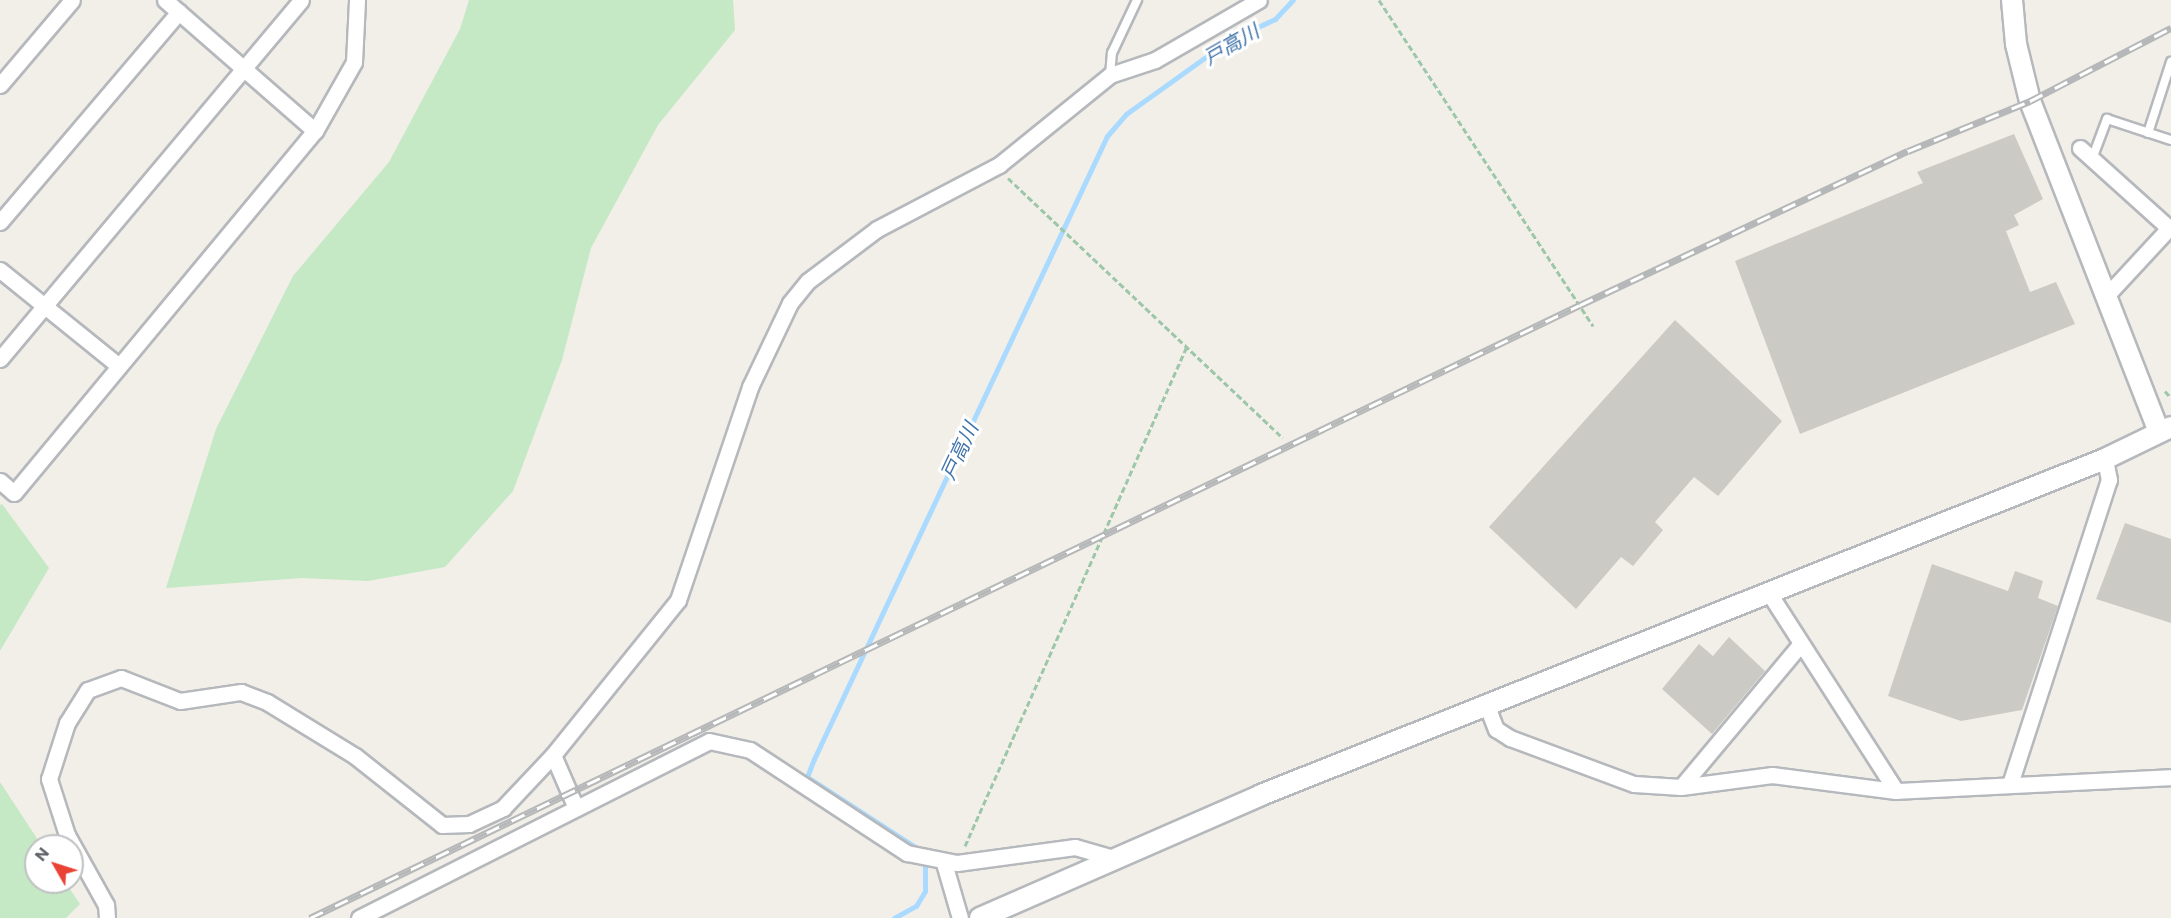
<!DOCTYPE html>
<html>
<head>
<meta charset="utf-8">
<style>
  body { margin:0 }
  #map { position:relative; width:2171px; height:918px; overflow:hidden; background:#f1efe8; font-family:Commissioner,"Noto Sans JP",sans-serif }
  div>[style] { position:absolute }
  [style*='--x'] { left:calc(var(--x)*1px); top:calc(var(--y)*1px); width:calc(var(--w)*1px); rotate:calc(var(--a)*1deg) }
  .green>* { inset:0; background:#c5e8c5 }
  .stream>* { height:5px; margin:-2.5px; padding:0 2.5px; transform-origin:2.5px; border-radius:2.5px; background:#aadaff }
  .building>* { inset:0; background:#cccac5 }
  .path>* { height:3px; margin-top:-1.5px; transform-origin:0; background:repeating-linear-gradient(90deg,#9cc7a9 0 6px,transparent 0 9px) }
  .roads { filter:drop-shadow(2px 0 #b5b8bc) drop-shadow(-2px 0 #b5b8bc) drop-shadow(0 2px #b5b8bc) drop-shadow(0 -2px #b5b8bc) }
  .service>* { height:8px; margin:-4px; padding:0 4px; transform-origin:4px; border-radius:4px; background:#fff }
  .minor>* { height:15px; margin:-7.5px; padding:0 7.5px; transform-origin:7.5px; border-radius:7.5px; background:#fff }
  .tertiary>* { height:20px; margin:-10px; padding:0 10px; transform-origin:10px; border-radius:10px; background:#fff }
  .rail>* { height:7px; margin-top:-3.5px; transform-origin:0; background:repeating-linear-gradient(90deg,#fff 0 14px,#b6b7b8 0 28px); box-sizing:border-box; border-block:2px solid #b6b7b8 }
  span { translate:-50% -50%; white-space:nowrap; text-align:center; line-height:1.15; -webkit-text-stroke:6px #fff; paint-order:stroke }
  .water-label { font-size:20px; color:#4174aa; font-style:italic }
  .north { position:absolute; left:24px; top:834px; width:60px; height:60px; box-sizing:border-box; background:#fff; border:2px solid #bfc1c3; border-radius:50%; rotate:309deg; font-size:16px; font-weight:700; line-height:24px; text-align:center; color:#5f6368 }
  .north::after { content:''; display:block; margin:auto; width:21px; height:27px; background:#ea4335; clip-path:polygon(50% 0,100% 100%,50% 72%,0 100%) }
</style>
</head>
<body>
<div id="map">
  <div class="green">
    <div style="clip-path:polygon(469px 0,733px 0,735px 30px,658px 125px,591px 248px,562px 360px,513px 491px,445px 567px,368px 581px,302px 578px,166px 588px,216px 429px,293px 276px,389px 162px,460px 29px)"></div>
    <div style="clip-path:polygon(2px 504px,49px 568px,0 651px,0 505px)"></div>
    <div style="clip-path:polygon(0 782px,42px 846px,36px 846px,36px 882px,65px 882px,80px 904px,66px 918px,0 918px)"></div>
  </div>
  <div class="stream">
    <div style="--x:920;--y:850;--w:135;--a:-147.1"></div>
    <div style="--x:807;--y:777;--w:19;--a:-69"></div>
    <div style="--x:814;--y:759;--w:688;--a:-64.81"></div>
    <div style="--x:1107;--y:136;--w:29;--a:-49"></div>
    <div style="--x:1126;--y:114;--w:125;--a:-35.6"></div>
    <div style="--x:1228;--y:41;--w:52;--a:-25.1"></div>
    <div style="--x:1275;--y:19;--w:26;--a:-47"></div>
    <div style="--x:894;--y:918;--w:25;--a:-29"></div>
    <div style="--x:916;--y:906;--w:17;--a:-59"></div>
    <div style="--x:925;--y:891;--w:34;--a:-90"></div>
  </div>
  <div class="building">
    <div style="clip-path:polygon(2014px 134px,2043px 199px,2014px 215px,2019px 225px,2006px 231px,2030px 292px,2056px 282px,2075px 324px,1800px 434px,1735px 261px,1923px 183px,1917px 172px)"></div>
    <div style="clip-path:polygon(1675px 320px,1782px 421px,1718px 496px,1694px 477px,1655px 522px,1663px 530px,1633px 566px,1621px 557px,1576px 609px,1489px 527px)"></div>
    <div style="clip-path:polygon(2125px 523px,2171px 539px,2171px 623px,2096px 599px)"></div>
    <div style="clip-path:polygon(1932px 564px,2008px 591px,2015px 571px,2043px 581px,2038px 598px,2058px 606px,2022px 710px,1961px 721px,1888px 696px)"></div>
    <div style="clip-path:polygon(1729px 637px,1765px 671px,1712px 734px,1662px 689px,1699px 644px,1713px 656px)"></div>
  </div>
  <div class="path">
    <div style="--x:1379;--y:0;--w:390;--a:56.7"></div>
    <div style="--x:1008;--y:178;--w:378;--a:43.4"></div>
    <div style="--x:2165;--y:391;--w:9;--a:49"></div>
    <div style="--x:965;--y:846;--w:547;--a:-66.06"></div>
  </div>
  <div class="roads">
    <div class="service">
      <div style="--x:1110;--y:75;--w:22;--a:-85"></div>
      <div style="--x:1112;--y:53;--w:59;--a:-64.7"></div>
      <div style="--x:2148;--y:133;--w:75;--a:-72.1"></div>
      <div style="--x:2092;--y:159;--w:43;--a:-69.4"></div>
      <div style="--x:2107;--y:119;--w:67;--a:18.2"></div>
    </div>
    <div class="minor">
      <div style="--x:165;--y:0;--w:199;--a:41.1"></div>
      <div style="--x:0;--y:85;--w:111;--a:-49.7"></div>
      <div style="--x:2080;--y:148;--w:122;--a:42"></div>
      <div style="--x:0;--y:222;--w:276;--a:-49.6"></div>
      <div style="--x:0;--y:270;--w:153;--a:38.9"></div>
      <div style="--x:2107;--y:295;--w:91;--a:-47.2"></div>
      <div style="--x:0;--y:359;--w:468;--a:-50"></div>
      <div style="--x:0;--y:481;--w:18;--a:41"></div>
      <div style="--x:14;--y:493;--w:471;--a:-50.3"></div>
      <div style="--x:315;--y:131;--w:79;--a:-60.5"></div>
      <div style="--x:354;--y:62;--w:62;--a:-87.2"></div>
      <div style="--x:1769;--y:593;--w:235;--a:57.3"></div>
      <div style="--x:1487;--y:706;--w:25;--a:69"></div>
      <div style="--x:1496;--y:729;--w:17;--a:33"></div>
      <div style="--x:1510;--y:738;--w:132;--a:20.4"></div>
      <div style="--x:1634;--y:784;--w:47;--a:3.7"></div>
      <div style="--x:1681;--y:787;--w:92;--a:-7.5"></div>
      <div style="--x:1772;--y:775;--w:125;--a:7.4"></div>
      <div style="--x:1896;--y:791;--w:275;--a:-2.9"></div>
      <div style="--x:2011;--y:781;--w:317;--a:-72"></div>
      <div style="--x:2109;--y:480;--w:21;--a:-101"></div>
      <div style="--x:1681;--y:787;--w:184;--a:-50.1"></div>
      <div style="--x:576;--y:808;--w:58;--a:-113.5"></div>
      <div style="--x:553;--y:755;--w:199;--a:-51.1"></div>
      <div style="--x:678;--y:600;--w:225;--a:-71.3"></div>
      <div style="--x:750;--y:387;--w:93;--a:-64.5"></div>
      <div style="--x:790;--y:303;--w:28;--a:-51"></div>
      <div style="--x:808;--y:281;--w:86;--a:-37"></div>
      <div style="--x:877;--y:229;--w:138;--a:-27.7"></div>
      <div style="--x:999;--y:165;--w:143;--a:-39"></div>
      <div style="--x:1110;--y:75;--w:47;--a:-18.4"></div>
      <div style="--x:1155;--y:60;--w:120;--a:-30"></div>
      <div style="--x:944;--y:863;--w:57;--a:73.8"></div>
      <div style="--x:107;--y:918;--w:13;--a:-94"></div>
      <div style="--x:106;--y:905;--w:80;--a:-119.1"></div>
      <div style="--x:67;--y:835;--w:59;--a:-107.8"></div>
      <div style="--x:49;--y:779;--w:59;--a:-72.2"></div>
      <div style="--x:67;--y:723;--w:39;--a:-58"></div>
      <div style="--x:88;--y:690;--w:35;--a:-20"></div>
      <div style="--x:121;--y:678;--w:63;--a:21.3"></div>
      <div style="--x:180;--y:701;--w:62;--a:-8.4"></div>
      <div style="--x:241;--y:692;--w:28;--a:21"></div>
      <div style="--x:267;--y:702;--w:103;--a:31.5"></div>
      <div style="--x:355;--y:756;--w:111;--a:38.4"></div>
      <div style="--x:442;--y:825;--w:27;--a:-2"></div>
      <div style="--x:469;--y:824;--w:38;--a:-25"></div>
      <div style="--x:503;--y:808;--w:73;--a:-46.7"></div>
      <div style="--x:359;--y:918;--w:392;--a:-26.8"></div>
      <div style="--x:709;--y:741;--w:42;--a:12.4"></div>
      <div style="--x:750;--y:750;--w:188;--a:33.3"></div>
      <div style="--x:907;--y:853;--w:51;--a:11.3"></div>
      <div style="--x:957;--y:863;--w:119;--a:-7.7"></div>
      <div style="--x:1075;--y:847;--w:37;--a:16"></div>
    </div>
    <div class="tertiary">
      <div style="--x:2012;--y:0;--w:44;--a:84.8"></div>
      <div style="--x:2016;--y:44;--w:59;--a:76.2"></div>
      <div style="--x:2030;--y:101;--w:355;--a:68.7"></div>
      <div style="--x:980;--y:918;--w:307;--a:-23.6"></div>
      <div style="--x:1261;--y:795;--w:908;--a:-21.71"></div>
      <div style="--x:2105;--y:459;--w:73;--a:-25.9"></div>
    </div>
  </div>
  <div class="rail">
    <div style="--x:310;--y:918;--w:1410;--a:-25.77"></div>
    <div style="--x:1580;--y:305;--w:362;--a:-25.2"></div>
    <div style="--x:1908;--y:151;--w:132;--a:-22.3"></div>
    <div style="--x:2030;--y:101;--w:159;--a:-27.4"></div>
  </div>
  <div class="water-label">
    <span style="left:1231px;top:44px;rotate:-30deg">戸高川</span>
    <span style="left:959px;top:451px;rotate:-65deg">戸高川</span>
  </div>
  <div class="north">N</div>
</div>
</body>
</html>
